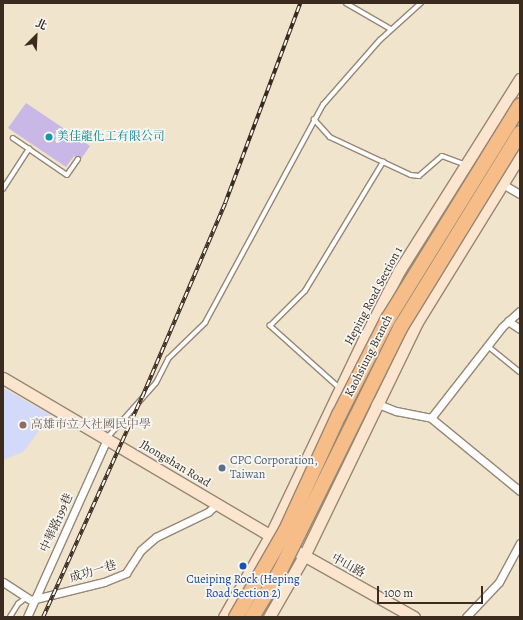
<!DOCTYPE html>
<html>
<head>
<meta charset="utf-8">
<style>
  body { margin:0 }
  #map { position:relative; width:523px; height:620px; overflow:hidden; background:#f1e4cc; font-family:Alegreya,"Noto Serif TC",serif }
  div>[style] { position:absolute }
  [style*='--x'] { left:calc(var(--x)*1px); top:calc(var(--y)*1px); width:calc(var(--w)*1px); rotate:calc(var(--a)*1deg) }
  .built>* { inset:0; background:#d3d9f9 }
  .building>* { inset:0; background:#c9b8e7 }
  .roads { filter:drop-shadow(1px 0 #968775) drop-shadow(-1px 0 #968775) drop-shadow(0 1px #968775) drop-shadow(0 -1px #968775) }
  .lane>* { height:3.5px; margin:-1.75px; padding:0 1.75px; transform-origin:1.75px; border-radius:1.75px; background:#fff }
  .street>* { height:7px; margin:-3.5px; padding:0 3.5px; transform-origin:3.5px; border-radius:3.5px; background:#fff }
  .secondary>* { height:11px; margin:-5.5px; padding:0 5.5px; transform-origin:5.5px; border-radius:5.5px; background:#fce5cf }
  .rail>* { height:3.5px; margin-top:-1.75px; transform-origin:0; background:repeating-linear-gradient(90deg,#f6f6f2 0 6px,#3b2a1e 0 12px); box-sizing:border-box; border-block:1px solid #3b2a1e }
  .bridges { filter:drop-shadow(1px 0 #968775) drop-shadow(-1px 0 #968775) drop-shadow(0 1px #968775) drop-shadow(0 -1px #968775) }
  .highway-bridge>* { height:14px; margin:-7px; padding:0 7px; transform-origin:7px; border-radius:7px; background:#f7bd88 }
  .dots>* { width:11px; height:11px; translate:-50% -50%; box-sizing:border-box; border:2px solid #f6f6f2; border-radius:50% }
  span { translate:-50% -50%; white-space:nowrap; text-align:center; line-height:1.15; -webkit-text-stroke:3.5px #f6f6f2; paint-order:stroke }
  .culture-label { font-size:12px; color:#0d838f }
  .left { translate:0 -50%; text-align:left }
  .street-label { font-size:12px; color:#3b2a1e }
  .education-label { font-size:12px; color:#785e54 }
  .service-label { font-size:12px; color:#4e5e75 }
  .transit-label { font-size:12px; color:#164399 }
  .frame { position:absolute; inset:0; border:4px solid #3b2a1e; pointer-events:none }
  .north { position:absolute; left:16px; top:16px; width:40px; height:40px; -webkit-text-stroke:3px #f6f6f2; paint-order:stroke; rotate:24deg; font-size:11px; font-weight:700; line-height:16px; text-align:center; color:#3b2a1e }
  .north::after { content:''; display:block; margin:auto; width:14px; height:18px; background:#3b2a1e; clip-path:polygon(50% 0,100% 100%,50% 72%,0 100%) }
  .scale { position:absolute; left:377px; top:586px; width:106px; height:18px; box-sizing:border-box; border:2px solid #3b2a1e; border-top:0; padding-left:5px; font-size:12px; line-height:14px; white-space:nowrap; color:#3b2a1e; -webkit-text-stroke:3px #f6f6f2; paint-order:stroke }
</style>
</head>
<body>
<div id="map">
  <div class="built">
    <div style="clip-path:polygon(3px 388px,51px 415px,23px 452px,3px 460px)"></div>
  </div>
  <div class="building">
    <div style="clip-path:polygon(26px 103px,90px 146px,81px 159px,74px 156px,66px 167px,8px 128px)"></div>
  </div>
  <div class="roads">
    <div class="lane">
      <div style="--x:346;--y:3;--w:52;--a:30"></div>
      <div style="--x:314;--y:119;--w:24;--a:48"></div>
      <div style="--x:330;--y:137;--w:89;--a:25.1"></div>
      <div style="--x:411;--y:175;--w:8;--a:7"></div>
      <div style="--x:419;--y:176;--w:30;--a:-41"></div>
      <div style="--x:442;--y:156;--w:23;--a:20"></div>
      <div style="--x:13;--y:138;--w:65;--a:34.4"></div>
      <div style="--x:67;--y:175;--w:19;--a:-55"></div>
      <div style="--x:3;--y:189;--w:48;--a:-57"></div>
      <div style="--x:488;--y:346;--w:41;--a:39.1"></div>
      <div style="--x:339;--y:388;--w:93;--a:-138.1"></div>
      <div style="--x:270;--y:326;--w:49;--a:-45"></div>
      <div style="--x:305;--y:291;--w:151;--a:-58.8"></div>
      <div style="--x:108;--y:437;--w:72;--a:-48.4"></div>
      <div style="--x:156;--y:383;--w:27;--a:-63"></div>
      <div style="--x:168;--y:359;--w:52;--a:-44.2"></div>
      <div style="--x:205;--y:323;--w:248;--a:-61.6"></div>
      <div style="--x:323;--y:105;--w:86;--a:-48.8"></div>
      <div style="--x:380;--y:40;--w:55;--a:-42.1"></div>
      <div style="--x:10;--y:617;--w:15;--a:-58"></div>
      <div style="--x:18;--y:604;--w:10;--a:-37"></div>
    </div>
    <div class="street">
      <div style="--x:499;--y:182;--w:24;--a:30"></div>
      <div style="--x:508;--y:321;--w:14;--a:34"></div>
      <div style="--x:348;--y:392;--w:52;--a:21.6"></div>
      <div style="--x:396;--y:411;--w:36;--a:11"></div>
      <div style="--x:431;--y:418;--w:115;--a:-52"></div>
      <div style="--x:502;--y:327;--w:24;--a:-42"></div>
      <div style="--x:431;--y:418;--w:115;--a:39.4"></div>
      <div style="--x:3;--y:582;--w:33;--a:33"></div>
      <div style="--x:31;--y:600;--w:75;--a:-13.9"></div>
      <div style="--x:104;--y:582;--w:24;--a:-22"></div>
      <div style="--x:126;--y:573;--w:27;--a:-57"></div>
      <div style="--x:141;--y:550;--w:20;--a:-41"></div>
      <div style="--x:156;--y:537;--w:58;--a:-25.7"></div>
      <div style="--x:208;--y:512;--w:12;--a:-42"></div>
      <div style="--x:27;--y:617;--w:195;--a:-65.8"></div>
      <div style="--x:466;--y:617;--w:48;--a:-46.7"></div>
      <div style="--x:499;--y:582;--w:44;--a:-61.7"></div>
    </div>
    <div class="secondary">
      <div style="--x:3;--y:378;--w:317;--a:30.5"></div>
      <div style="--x:310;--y:494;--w:22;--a:-63"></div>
      <div style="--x:320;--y:474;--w:14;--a:-102"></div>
      <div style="--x:298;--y:552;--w:133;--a:29.3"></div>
      <div style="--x:224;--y:617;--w:93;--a:-60.4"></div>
      <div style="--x:270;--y:536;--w:216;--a:-64.5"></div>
      <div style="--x:363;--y:341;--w:79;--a:-62.8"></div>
      <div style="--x:399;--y:271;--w:227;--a:-57.8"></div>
      <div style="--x:269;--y:617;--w:70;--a:-60.2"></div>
      <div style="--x:304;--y:556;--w:260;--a:-64.2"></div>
      <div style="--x:417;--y:322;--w:196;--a:-58.3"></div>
    </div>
  </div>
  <div class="rail">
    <div style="--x:43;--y:617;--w:241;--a:-65.8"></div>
    <div style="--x:142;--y:397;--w:211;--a:-66.8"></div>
    <div style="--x:225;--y:203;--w:214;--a:-69.4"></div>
  </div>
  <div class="bridges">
    <div class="highway-bridge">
      <div style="--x:236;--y:617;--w:100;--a:-60.1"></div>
      <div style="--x:286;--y:530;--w:127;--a:-65.3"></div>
      <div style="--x:339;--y:415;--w:108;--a:-63"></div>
      <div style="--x:388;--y:319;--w:251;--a:-58.3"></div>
      <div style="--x:252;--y:617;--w:54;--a:-58.7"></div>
      <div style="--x:280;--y:571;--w:271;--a:-63.7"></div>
      <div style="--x:400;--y:328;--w:229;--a:-58.4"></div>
    </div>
  </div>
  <div class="dots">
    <div style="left:49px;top:137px;background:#0f9aa8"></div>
    <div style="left:23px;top:425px;background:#8d6e63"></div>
    <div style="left:222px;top:468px;background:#5c6f8a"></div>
    <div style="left:243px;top:566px;background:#1a4fb4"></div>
  </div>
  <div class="culture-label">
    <span class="left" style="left:57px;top:137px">美佳龍化工有限公司</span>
  </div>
  <div class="street-label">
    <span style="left:374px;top:296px;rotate:-62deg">Heping Road Section 1</span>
    <span style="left:369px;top:356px;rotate:-63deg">Kaohsiung Branch</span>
    <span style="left:175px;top:464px;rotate:31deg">Jhongshan Road</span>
    <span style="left:57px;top:523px;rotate:-66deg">中華路199巷</span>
    <span style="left:348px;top:566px;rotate:29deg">中山路</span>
    <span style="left:93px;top:572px;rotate:-17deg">成功一巷</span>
  </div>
  <div class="education-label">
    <span class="left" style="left:31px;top:425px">高雄市立大社國民中學</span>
  </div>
  <div class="service-label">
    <span class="left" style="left:230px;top:468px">CPC Corporation,<br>Taiwan</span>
  </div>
  <div class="transit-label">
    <span style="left:243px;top:587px">Cueiping Rock (Heping<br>Road Section 2)</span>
  </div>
  <div class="frame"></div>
  <div class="north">北</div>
  <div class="scale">100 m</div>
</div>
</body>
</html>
